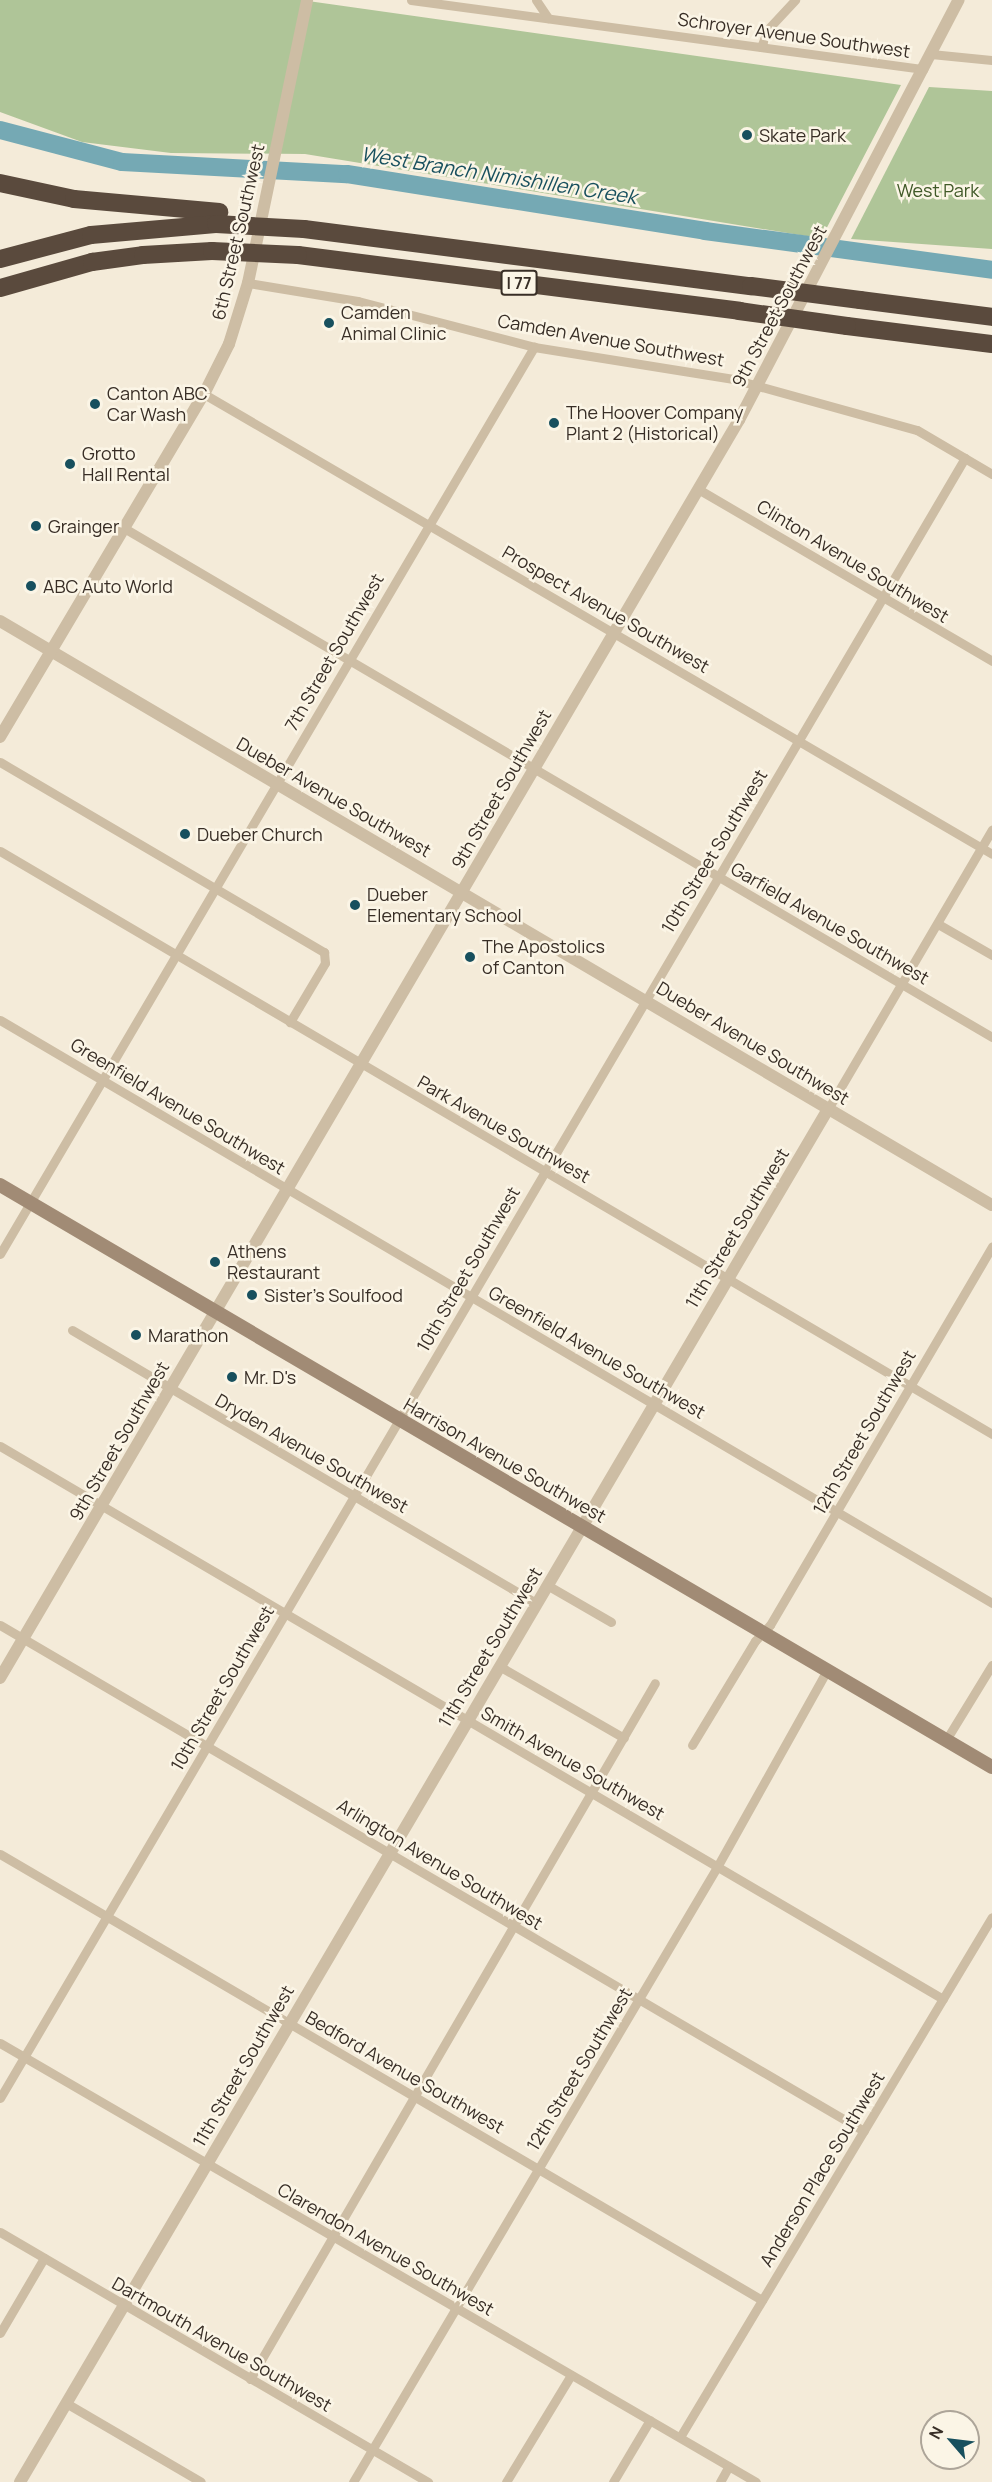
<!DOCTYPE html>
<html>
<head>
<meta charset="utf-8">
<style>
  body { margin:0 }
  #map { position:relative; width:992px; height:2482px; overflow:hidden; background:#f4ebd9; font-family:Manrope,sans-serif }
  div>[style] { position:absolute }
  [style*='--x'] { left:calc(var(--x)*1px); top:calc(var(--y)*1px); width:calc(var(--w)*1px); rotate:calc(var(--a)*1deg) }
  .green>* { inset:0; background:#afc598 }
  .river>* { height:18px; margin:-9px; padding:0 9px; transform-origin:9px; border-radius:9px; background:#75a9b4 }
  .minor>* { height:9px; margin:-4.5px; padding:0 4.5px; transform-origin:4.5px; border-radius:4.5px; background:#cdbda4 }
  .tertiary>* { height:12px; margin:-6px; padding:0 6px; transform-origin:6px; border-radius:6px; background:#cdbda4 }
  .secondary>* { height:14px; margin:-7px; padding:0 7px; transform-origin:7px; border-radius:7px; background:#a18b75 }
  .motorway>* { height:18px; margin:-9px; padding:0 9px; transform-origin:9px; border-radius:9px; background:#5a4a3d }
  .motorway-bridge>* { height:18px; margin:-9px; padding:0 9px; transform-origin:9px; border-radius:9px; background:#5a4a3d }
  .dots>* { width:16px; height:16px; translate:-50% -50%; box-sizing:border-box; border:3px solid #fbf5e6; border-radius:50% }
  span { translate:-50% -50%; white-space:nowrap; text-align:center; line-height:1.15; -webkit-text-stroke:5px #fbf5e6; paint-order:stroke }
  .shield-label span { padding:2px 4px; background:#fbf5e6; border:2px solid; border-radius:4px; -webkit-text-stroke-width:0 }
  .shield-label { font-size:16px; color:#382e26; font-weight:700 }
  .street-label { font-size:18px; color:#382e26 }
  .poi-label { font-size:18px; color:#382e26 }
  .left { translate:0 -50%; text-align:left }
  .park-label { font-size:18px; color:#405928 }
  .water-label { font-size:20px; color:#18505e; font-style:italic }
  .north { position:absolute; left:920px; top:2410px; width:60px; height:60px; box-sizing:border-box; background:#fbf5e6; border:2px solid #ada599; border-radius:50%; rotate:298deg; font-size:16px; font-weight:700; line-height:24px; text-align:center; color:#382e26 }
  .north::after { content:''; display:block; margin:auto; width:21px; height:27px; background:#18505e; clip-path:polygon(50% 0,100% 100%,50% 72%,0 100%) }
</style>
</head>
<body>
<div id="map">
  <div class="green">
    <div style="clip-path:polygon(0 0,301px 0,901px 85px,822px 237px,806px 236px,305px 154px,171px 153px,82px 142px,0 112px)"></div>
    <div style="clip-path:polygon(929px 87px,992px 91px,992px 249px,851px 239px)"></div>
  </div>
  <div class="river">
    <div style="--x:0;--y:130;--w:126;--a:14.7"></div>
    <div style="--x:122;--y:162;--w:225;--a:3.1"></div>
    <div style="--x:347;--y:174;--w:363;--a:9"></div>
    <div style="--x:705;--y:231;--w:290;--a:7.7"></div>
  </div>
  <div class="minor">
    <div style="--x:411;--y:0;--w:517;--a:7.68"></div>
    <div style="--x:536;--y:0;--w:22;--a:56"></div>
    <div style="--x:761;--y:47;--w:19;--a:-69"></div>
    <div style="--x:768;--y:29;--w:40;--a:-47"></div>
    <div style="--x:931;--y:54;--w:61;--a:5.6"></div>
    <div style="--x:248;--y:283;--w:111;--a:9.3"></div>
    <div style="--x:358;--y:301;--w:182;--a:14.6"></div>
    <div style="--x:534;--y:347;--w:202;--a:9.1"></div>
    <div style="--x:733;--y:379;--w:191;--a:15.5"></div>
    <div style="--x:917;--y:430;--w:87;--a:30.4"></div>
    <div style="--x:204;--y:394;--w:912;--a:30.27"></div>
    <div style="--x:698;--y:489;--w:341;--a:30.3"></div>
    <div style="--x:124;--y:528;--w:1006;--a:30.39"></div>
    <div style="--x:0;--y:762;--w:376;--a:30.4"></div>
    <div style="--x:324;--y:952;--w:11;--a:85"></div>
    <div style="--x:325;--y:963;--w:69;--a:120.7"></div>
    <div style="--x:0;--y:851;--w:1151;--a:30.44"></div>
    <div style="--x:938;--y:924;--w:62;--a:29.9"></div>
    <div style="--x:0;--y:1020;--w:1151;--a:30.44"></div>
    <div style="--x:828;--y:1109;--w:324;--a:-59.6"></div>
    <div style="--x:0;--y:1254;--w:1053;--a:-59.51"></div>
    <div style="--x:72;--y:1330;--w:538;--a:30.47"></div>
    <div style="--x:0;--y:1446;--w:1093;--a:30.39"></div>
    <div style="--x:547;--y:1585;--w:74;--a:30"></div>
    <div style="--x:0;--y:1625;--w:1001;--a:30.36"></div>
    <div style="--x:499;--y:1666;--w:144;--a:29.9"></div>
    <div style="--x:946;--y:1740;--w:88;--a:-58.5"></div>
    <div style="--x:692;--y:1745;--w:122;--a:-58.8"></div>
    <div style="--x:755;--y:1641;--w:22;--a:-47"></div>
    <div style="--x:770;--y:1625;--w:439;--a:-59.6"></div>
    <div style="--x:0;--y:1854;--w:883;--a:30.34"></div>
    <div style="--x:0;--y:2043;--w:874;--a:30.14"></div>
    <div style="--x:0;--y:2098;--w:1903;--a:-59.53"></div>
    <div style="--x:0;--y:2232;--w:496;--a:30.3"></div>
    <div style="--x:0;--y:2333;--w:87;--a:-59.6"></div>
    <div style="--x:250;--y:2379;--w:805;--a:-59.81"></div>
    <div style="--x:66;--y:2403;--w:156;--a:30.3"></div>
    <div style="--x:680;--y:2437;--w:606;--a:-59.04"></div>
    <div style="--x:353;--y:2482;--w:715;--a:-59.38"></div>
    <div style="--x:717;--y:1867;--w:226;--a:-60.8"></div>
    <div style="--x:506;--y:2482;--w:125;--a:-58.7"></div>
    <div style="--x:613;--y:2482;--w:72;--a:-59.2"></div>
    <div style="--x:720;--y:2482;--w:18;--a:-61"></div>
  </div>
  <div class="tertiary">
    <div style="--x:0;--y:621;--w:1151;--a:30.49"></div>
    <div style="--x:0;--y:737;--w:399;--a:-59.3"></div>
    <div style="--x:204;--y:394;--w:56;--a:-63.4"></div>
    <div style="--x:229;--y:344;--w:64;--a:-72.7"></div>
    <div style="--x:248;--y:283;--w:289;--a:-78.2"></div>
    <div style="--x:0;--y:1678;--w:1459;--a:-59.57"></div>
    <div style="--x:739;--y:420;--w:474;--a:-62.4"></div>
    <div style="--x:20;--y:2482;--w:1593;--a:-59.52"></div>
  </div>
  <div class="secondary">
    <div style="--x:0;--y:1185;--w:1150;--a:30.4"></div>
  </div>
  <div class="motorway">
    <div style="--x:0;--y:183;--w:76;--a:12.2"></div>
    <div style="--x:74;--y:199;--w:146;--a:5.1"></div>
    <div style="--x:304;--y:229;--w:451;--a:7.3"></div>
    <div style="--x:298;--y:255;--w:445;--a:7.2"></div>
    <div style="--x:0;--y:259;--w:94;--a:-14.8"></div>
    <div style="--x:91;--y:235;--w:125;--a:-5"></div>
    <div style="--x:0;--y:288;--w:96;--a:-15.8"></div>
    <div style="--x:92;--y:262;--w:51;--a:-7.8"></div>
    <div style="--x:143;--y:255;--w:69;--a:-3.3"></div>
    <div style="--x:860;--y:300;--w:133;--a:7.3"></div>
    <div style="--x:847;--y:326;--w:146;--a:7.1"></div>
  </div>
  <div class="motorway-bridge">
    <div style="--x:216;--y:224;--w:88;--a:3.3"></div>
    <div style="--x:212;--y:251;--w:86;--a:2.7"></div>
    <div style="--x:751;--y:286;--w:110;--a:7.3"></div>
    <div style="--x:739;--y:311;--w:109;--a:7.9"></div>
  </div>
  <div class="dots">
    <div style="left:747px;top:135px;background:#18505e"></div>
    <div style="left:329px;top:323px;background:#18505e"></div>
    <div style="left:95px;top:404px;background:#18505e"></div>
    <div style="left:554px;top:423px;background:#18505e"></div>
    <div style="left:70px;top:464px;background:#18505e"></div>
    <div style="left:36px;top:526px;background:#18505e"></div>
    <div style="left:31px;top:586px;background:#18505e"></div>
    <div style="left:185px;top:834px;background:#18505e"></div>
    <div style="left:355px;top:905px;background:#18505e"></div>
    <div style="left:470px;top:957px;background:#18505e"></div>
    <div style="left:215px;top:1262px;background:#18505e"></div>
    <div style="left:252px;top:1295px;background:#18505e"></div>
    <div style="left:136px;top:1335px;background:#18505e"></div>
    <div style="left:232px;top:1377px;background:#18505e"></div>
  </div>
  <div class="shield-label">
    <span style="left:519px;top:283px">I 77</span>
  </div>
  <div class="street-label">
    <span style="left:794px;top:35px;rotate:8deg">Schroyer Avenue Southwest</span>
    <span style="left:238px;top:232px;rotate:-77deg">6th Street Southwest</span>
    <span style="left:779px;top:306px;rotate:-62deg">9th Street Southwest</span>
    <span style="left:611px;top:340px;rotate:10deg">Camden Avenue Southwest</span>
    <span style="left:853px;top:561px;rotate:31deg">Clinton Avenue Southwest</span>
    <span style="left:606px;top:609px;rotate:30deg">Prospect Avenue Southwest</span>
    <span style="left:334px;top:652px;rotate:-60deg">7th Street Southwest</span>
    <span style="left:501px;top:789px;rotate:-60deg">9th Street Southwest</span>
    <span style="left:334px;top:797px;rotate:30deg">Dueber Avenue Southwest</span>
    <span style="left:714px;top:851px;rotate:-59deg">10th Street Southwest</span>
    <span style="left:830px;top:923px;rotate:30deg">Garfield Avenue Southwest</span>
    <span style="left:753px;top:1043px;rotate:31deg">Dueber Avenue Southwest</span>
    <span style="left:178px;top:1106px;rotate:31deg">Greenfield Avenue Southwest</span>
    <span style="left:504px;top:1129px;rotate:30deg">Park Avenue Southwest</span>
    <span style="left:737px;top:1228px;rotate:-59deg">11th Street Southwest</span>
    <span style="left:468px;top:1269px;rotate:-60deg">10th Street Southwest</span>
    <span style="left:597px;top:1352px;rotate:30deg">Greenfield Avenue Southwest</span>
    <span style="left:864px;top:1432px;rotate:-60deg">12th Street Southwest</span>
    <span style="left:119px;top:1441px;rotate:-60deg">9th Street Southwest</span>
    <span style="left:312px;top:1453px;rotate:30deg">Dryden Avenue Southwest</span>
    <span style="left:505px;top:1460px;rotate:30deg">Harrison Avenue Southwest</span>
    <span style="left:490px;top:1647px;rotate:-59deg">11th Street Southwest</span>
    <span style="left:222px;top:1688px;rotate:-60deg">10th Street Southwest</span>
    <span style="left:573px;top:1763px;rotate:30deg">Smith Avenue Southwest</span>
    <span style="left:440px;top:1864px;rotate:31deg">Arlington Avenue Southwest</span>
    <span style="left:243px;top:2066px;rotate:-60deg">11th Street Southwest</span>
    <span style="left:579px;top:2069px;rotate:-59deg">12th Street Southwest</span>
    <span style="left:405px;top:2072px;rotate:30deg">Bedford Avenue Southwest</span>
    <span style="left:822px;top:2169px;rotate:-59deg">Anderson Place Southwest</span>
    <span style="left:386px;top:2249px;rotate:30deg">Clarendon Avenue Southwest</span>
    <span style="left:222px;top:2344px;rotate:30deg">Dartmouth Avenue Southwest</span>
  </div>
  <div class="poi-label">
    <span class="left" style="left:759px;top:135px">Skate Park</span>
    <span class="left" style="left:341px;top:323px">Camden<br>Animal Clinic</span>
    <span class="left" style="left:107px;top:404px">Canton ABC<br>Car Wash</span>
    <span class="left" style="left:566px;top:423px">The Hoover Company<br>Plant 2 (Historical)</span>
    <span class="left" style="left:82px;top:464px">Grotto<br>Hall Rental</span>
    <span class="left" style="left:48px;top:526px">Grainger</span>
    <span class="left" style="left:43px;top:586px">ABC Auto World</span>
    <span class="left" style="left:197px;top:834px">Dueber Church</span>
    <span class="left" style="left:367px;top:905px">Dueber<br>Elementary School</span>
    <span class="left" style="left:482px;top:957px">The Apostolics<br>of Canton</span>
    <span class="left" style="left:227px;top:1262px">Athens<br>Restaurant</span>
    <span class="left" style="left:264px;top:1295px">Sister's Soulfood</span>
    <span class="left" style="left:148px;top:1335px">Marathon</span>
    <span class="left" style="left:244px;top:1377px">Mr. D's</span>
  </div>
  <div class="park-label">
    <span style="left:938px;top:190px">West Park</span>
  </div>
  <div class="water-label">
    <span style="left:499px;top:175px;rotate:9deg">West Branch Nimishillen Creek</span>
  </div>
  <div class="north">N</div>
</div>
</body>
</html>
